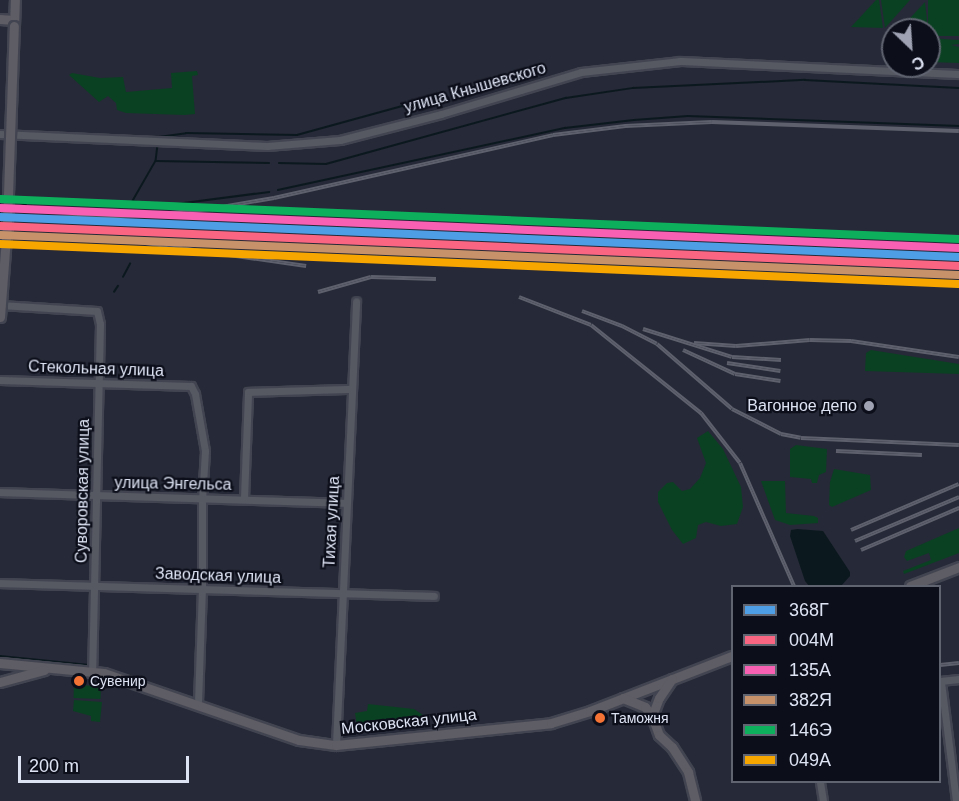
<!DOCTYPE html>
<html>
<head>
<meta charset="utf-8">
<style>
  body { margin:0 }
  #map { position:relative; width:959px; height:801px; overflow:hidden; background:#262937; font-family:Arial,sans-serif }
  div>[style] { position:absolute }
  [style*='--x'] { left:calc(var(--x)*1px); top:calc(var(--y)*1px); width:calc(var(--w)*1px); rotate:calc(var(--a)*1deg) }
  .green>* { inset:0; background:#0b4123; transform-origin:0 0 }
  .water>* { inset:0; background:#0b181e }
  .stream>* { height:1.5px; margin:-0.75px; padding:0 0.75px; transform-origin:0.75px; border-radius:0.75px; background:#0b181e }
  .roads { filter:drop-shadow(2px 0 #424551) drop-shadow(-2px 0 #424551) drop-shadow(0 2px #424551) drop-shadow(0 -2px #424551) }
  .street>* { height:7px; margin:-3.5px; padding:0 3.5px; transform-origin:3.5px; border-radius:3.5px; background:#565962 }
  .secondary>* { height:9px; margin:-4.5px; padding:0 4.5px; transform-origin:4.5px; border-radius:4.5px; background:#5e5c64 }
  .rail>* { height:4px; margin-top:-2px; transform-origin:0; background:repeating-linear-gradient(90deg,#0c0f1a 0 4.5px,#5e616d 0 9px); box-sizing:border-box; border-block:2px solid #5e616d }
  .bridges { filter:drop-shadow(2px 0 #424551) drop-shadow(-2px 0 #424551) drop-shadow(0 2px #424551) drop-shadow(0 -2px #424551) }
  .secondary-bridge>* { height:9px; margin:-4.5px; padding:0 4.5px; transform-origin:4.5px; border-radius:4.5px; background:#5e5c64 }
  .rail-1>* { height:8px; margin:-4px; padding:0 4px; transform-origin:4px; border-radius:4px; background:#4d9ee5 }
  .rail-2>* { height:8px; margin:-4px; padding:0 4px; transform-origin:4px; border-radius:4px; background:#fa6682 }
  .rail-3>* { height:8px; margin:-4px; padding:0 4px; transform-origin:4px; border-radius:4px; background:#f860b3 }
  .rail-4>* { height:8px; margin:-4px; padding:0 4px; transform-origin:4px; border-radius:4px; background:#c7916a }
  .rail-5>* { height:8px; margin:-4px; padding:0 4px; transform-origin:4px; border-radius:4px; background:#0daf5c }
  .rail-6>* { height:8px; margin:-4px; padding:0 4px; transform-origin:4px; border-radius:4px; background:#f7a600 }
  .dots>* { width:16px; height:16px; translate:-50% -50%; box-sizing:border-box; border:3px solid #0c0f1a; border-radius:50% }
  span { translate:-50% -50%; white-space:nowrap; text-align:center; line-height:1.15; -webkit-text-stroke:4.5px #0c0f1a; paint-order:stroke }
  .bus-label { font-size:14px; color:#dee3f4 }
  .left { translate:0 -50%; text-align:left }
  .street-label { font-size:16px; color:#dee3f4 }
  .poi-label { font-size:16px; color:#dee3f4 }
  .right { translate:-100% -50%; text-align:right }
  .legend { position:absolute; left:731px; top:585px; width:210px; height:198px; box-sizing:border-box; background:#0c0f1a; border:2px solid #606471; margin:0; padding:8px 10px; list-style:none; font-size:18px; color:#dee3f4 }
  .legend li { display:flex; align-items:center; gap:12px; height:30px }
  .legend b { width:30px; border:2px solid #606471 }
  .north { position:absolute; left:881px; top:18px; width:60px; height:60px; box-sizing:border-box; background:#0c0f1a; border:2px solid #606471; border-radius:50%; rotate:155deg; font-size:16px; font-weight:700; line-height:24px; text-align:center; color:#dee3f4 }
  .north::after { content:''; display:block; margin:auto; width:21px; height:27px; background:#9ea2b2; clip-path:polygon(50% 0,100% 100%,50% 72%,0 100%) }
  .scale { position:absolute; left:18px; top:756px; width:171px; height:27px; box-sizing:border-box; border:3px solid #dee3f4; border-top:0; padding-left:8px; font-size:18px; line-height:21px; white-space:nowrap; color:#dee3f4; -webkit-text-stroke:4px #0c0f1a; paint-order:stroke }
</style>
</head>
<body>
<div id="map">
  <div class="green">
    <div style="clip-path:polygon(876px 0,879px 0,883px 28px,851px 27px)"></div>
    <div style="clip-path:polygon(881px 0,910px 0,885px 28px)"></div>
    <div style="left:928px;top:0;width:31px;height:36px"></div>
    <div style="clip-path:polygon(925px 2px,928px 30px,899px 30px)"></div>
    <div style="clip-path:polygon(929px 38px,959px 40px,959px 44px,951px 45px,959px 47px,959px 63px,929px 62px)"></div>
    <div style="clip-path:polygon(197px 71px,198px 75px,192px 76px,195px 114px,184px 115px,126px 113px,117px 110px,116px 103px,108px 96px,99px 102px,69px 75px,72px 73px,100px 78px,123px 77px,126px 92px,172px 88px,171px 73px)"></div>
    <div style="clip-path:polygon(871px 350px,959px 364px,959px 374px,865px 371px,866px 353px)"></div>
    <div style="clip-path:polygon(708px 431px,723px 449px,741px 487px,743px 507px,737px 524px,721px 526px,706px 522px,698px 525px,696px 538px,683px 544px,672px 530px,658px 502px,658px 492px,667px 483px,673px 482px,682px 491px,690px 489px,700px 478px,706px 463px,697px 438px)"></div>
    <div style="clip-path:polygon(796px 445px,827px 449px,826px 472px,819px 475px,817px 483px,812px 483px,811px 479px,790px 477px,790px 449px)"></div>
    <div style="clip-path:polygon(834px 469px,870px 475px,871px 490px,832px 507px,829px 505px,830px 482px)"></div>
    <div style="clip-path:polygon(761px 481px,785px 481px,786px 513px,814px 516px,818px 518px,818px 523px,790px 525px,775px 520px)"></div>
    <div style="clip-path:polygon(959px 528px,959px 553px,904px 574px,903px 571px,931px 560px,929px 553px,907px 561px,904px 557px,906px 551px)"></div>
    <div style="left:74px;top:685px;width:27px;height:13px;rotate:2deg"></div>
    <div style="clip-path:polygon(74px 700px,102px 702px,100px 722px,91px 721px,91px 716px,73px 711px)"></div>
    <div style="clip-path:polygon(368px 704px,414px 709px,423px 715px,422px 726px,362px 729px,357px 726px,355px 713px,367px 711px)"></div>
  </div>
  <div class="water">
    <div style="clip-path:polygon(797px 529px,823px 531px,850px 572px,850px 576px,841px 586px,809px 586px,805px 581px,790px 536px,791px 530px)"></div>
  </div>
  <div class="stream">
    <div style="--x:159;--y:137;--w:27;--a:-8"></div>
    <div style="--x:186;--y:133;--w:111;--a:1"></div>
    <div style="--x:297;--y:135;--w:139;--a:-15.4"></div>
    <div style="--x:158;--y:145;--w:16;--a:97"></div>
    <div style="--x:156;--y:161;--w:46;--a:119.9"></div>
    <div style="--x:133;--y:201;--w:28;--a:10"></div>
    <div style="--x:161;--y:206;--w:109;--a:-7.4"></div>
    <div style="--x:156;--y:161;--w:113;--a:1"></div>
    <div style="--x:279;--y:163;--w:47;--a:1.2"></div>
    <div style="--x:326;--y:164;--w:249;--a:-15.4"></div>
    <div style="--x:566;--y:98;--w:68;--a:-8.5"></div>
    <div style="--x:633;--y:88;--w:172;--a:-2.7"></div>
    <div style="--x:805;--y:80;--w:154;--a:3"></div>
    <div style="--x:278;--y:190;--w:294;--a:-12.2"></div>
    <div style="--x:565;--y:128;--w:69;--a:-6.6"></div>
    <div style="--x:634;--y:120;--w:54;--a:-4.2"></div>
    <div style="--x:688;--y:116;--w:271;--a:2.1"></div>
    <div style="--x:13;--y:200;--w:14;--a:21"></div>
    <div style="--x:123;--y:277;--w:15;--a:-62"></div>
    <div style="--x:114;--y:292;--w:7;--a:-56"></div>
    <div style="--x:0;--y:656;--w:89;--a:5.8"></div>
  </div>
  <div class="roads">
    <div class="street">
      <div style="--x:0;--y:134;--w:267;--a:2.6"></div>
      <div style="--x:267;--y:146;--w:73;--a:-4.7"></div>
      <div style="--x:340;--y:140;--w:104;--a:-14.4"></div>
      <div style="--x:441;--y:114;--w:146;--a:-16.7"></div>
      <div style="--x:581;--y:72;--w:100;--a:-6.3"></div>
      <div style="--x:680;--y:61;--w:279;--a:2.7"></div>
      <div style="--x:0;--y:305;--w:97;--a:3.5"></div>
      <div style="--x:97;--y:311;--w:13;--a:77"></div>
      <div style="--x:100;--y:324;--w:347;--a:91.3"></div>
      <div style="--x:0;--y:380;--w:191;--a:1.8"></div>
      <div style="--x:191;--y:386;--w:9;--a:63"></div>
      <div style="--x:195;--y:394;--w:58;--a:80"></div>
      <div style="--x:205;--y:451;--w:49;--a:93.5"></div>
      <div style="--x:202;--y:500;--w:88;--a:90"></div>
      <div style="--x:202;--y:588;--w:117;--a:92"></div>
      <div style="--x:0;--y:492;--w:346;--a:1.8"></div>
      <div style="--x:244;--y:498;--w:106;--a:-87.8"></div>
      <div style="--x:248;--y:392;--w:104;--a:-1.7"></div>
      <div style="--x:0;--y:583;--w:434;--a:1.7"></div>
      <div style="--x:940;--y:681;--w:19;--a:-6"></div>
      <div style="--x:941;--y:682;--w:120;--a:82.8"></div>
      <div style="--x:336;--y:745;--w:444;--a:-87.4"></div>
      <div style="--x:820;--y:782;--w:19;--a:81"></div>
    </div>
    <div class="secondary">
      <div style="--x:0;--y:19;--w:14;--a:4"></div>
      <div style="--x:14;--y:26;--w:26;--a:-88"></div>
      <div style="--x:910;--y:586;--w:53;--a:-21.2"></div>
      <div style="--x:0;--y:663;--w:104;--a:5.5"></div>
      <div style="--x:104;--y:673;--w:206;--a:19"></div>
      <div style="--x:299;--y:740;--w:37;--a:8"></div>
      <div style="--x:336;--y:745;--w:216;--a:-5.8"></div>
      <div style="--x:551;--y:723;--w:41;--a:-17.1"></div>
      <div style="--x:590;--y:711;--w:152;--a:-21.2"></div>
      <div style="--x:0;--y:682;--w:46;--a:-15.3"></div>
      <div style="--x:623;--y:698;--w:24;--a:22"></div>
      <div style="--x:645;--y:707;--w:11;--a:52"></div>
      <div style="--x:652;--y:716;--w:20;--a:70"></div>
      <div style="--x:659;--y:735;--w:18;--a:43"></div>
      <div style="--x:672;--y:747;--w:30;--a:57"></div>
      <div style="--x:688;--y:772;--w:30;--a:76"></div>
      <div style="--x:652;--y:716;--w:19;--a:-69"></div>
      <div style="--x:659;--y:698;--w:23;--a:-56"></div>
    </div>
  </div>
  <div class="rail">
    <div style="--x:40;--y:218;--w:111;--a:-1.5"></div>
    <div style="--x:151;--y:215;--w:59;--a:-5.8"></div>
    <div style="--x:210;--y:209;--w:65;--a:-9.8"></div>
    <div style="--x:274;--y:198;--w:286;--a:-12.7"></div>
    <div style="--x:553;--y:135;--w:73;--a:-7.1"></div>
    <div style="--x:625;--y:126;--w:87;--a:-2.6"></div>
    <div style="--x:712;--y:122;--w:247;--a:2.1"></div>
    <div style="--x:0;--y:237;--w:125;--a:1.4"></div>
    <div style="--x:125;--y:240;--w:183;--a:8.2"></div>
    <div style="--x:318;--y:292;--w:55;--a:-15.8"></div>
    <div style="--x:371;--y:277;--w:65;--a:1.8"></div>
    <div style="--x:519;--y:297;--w:77;--a:21.3"></div>
    <div style="--x:591;--y:325;--w:141;--a:38.7"></div>
    <div style="--x:701;--y:413;--w:63;--a:52"></div>
    <div style="--x:740;--y:463;--w:134;--a:66.3"></div>
    <div style="--x:582;--y:311;--w:43;--a:20.6"></div>
    <div style="--x:622;--y:326;--w:39;--a:27"></div>
    <div style="--x:657;--y:344;--w:99;--a:40.9"></div>
    <div style="--x:732;--y:409;--w:55;--a:27"></div>
    <div style="--x:781;--y:434;--w:20;--a:11"></div>
    <div style="--x:801;--y:438;--w:158;--a:2.5"></div>
    <div style="--x:643;--y:329;--w:93;--a:17.5"></div>
    <div style="--x:732;--y:357;--w:49;--a:3.5"></div>
    <div style="--x:694;--y:343;--w:42;--a:4.1"></div>
    <div style="--x:736;--y:346;--w:74;--a:-4.6"></div>
    <div style="--x:810;--y:340;--w:41;--a:1.4"></div>
    <div style="--x:851;--y:341;--w:109;--a:8.4"></div>
    <div style="--x:683;--y:350;--w:57;--a:24.8"></div>
    <div style="--x:735;--y:374;--w:46;--a:8.8"></div>
    <div style="--x:727;--y:363;--w:54;--a:8.6"></div>
    <div style="--x:836;--y:451;--w:86;--a:2.7"></div>
    <div style="--x:851;--y:530;--w:117;--a:-23.1"></div>
    <div style="--x:855;--y:541;--w:113;--a:-22.9"></div>
    <div style="--x:861;--y:550;--w:107;--a:-23.2"></div>
    <div style="--x:940;--y:665;--w:19;--a:-6"></div>
  </div>
  <div class="bridges">
    <div class="secondary-bridge">
      <div style="--x:0;--y:317;--w:94;--a:-85.7"></div>
      <div style="--x:7;--y:223;--w:197;--a:-88"></div>
    </div>
  </div>
  <div class="rail-1">
    <div style="--x:0;--y:217;--w:960;--a:2.39"></div>
  </div>
  <div class="rail-2">
    <div style="--x:0;--y:226;--w:960;--a:2.39"></div>
  </div>
  <div class="rail-3">
    <div style="--x:0;--y:208;--w:960;--a:2.39"></div>
  </div>
  <div class="rail-4">
    <div style="--x:0;--y:235;--w:959;--a:2.39"></div>
  </div>
  <div class="rail-5">
    <div style="--x:1;--y:199;--w:959;--a:2.39"></div>
  </div>
  <div class="rail-6">
    <div style="--x:0;--y:244;--w:959;--a:2.39"></div>
  </div>
  <div class="dots">
    <div style="left:869px;top:406px;background:#9ea2b2"></div>
    <div style="left:79px;top:681px;background:#f57335"></div>
    <div style="left:600px;top:718px;background:#f57335"></div>
  </div>
  <div class="bus-label">
    <span class="left" style="left:90px;top:681px">Сувенир</span>
    <span class="left" style="left:611px;top:718px">Таможня</span>
  </div>
  <div class="street-label">
    <span style="left:475px;top:88px;rotate:-16deg">улица Кнышевского</span>
    <span style="left:96px;top:369px;rotate:2deg">Стекольная улица</span>
    <span style="left:173px;top:484px;rotate:1deg">улица Энгельса</span>
    <span style="left:83px;top:491px;rotate:-89deg">Суворовская улица</span>
    <span style="left:332px;top:522px;rotate:-87deg">Тихая улица</span>
    <span style="left:218px;top:576px;rotate:2deg">Заводская улица</span>
    <span style="left:409px;top:722px;rotate:-6deg">Московская улица</span>
  </div>
  <div class="poi-label">
    <span class="right" style="left:857px;top:406px">Вагонное депо</span>
  </div>
  <ul class="legend">
  <li><b style="height:8px;background:#4d9ee5"></b>368Г</li>
  <li><b style="height:8px;background:#fa6682"></b>004М</li>
  <li><b style="height:8px;background:#f860b3"></b>135А</li>
  <li><b style="height:8px;background:#c7916a"></b>382Я</li>
  <li><b style="height:8px;background:#0daf5c"></b>146Э</li>
  <li><b style="height:8px;background:#f7a600"></b>049А</li>
  </ul>
  <div class="north">С</div>
  <div class="scale">200 m</div>
</div>
</body>
</html>
